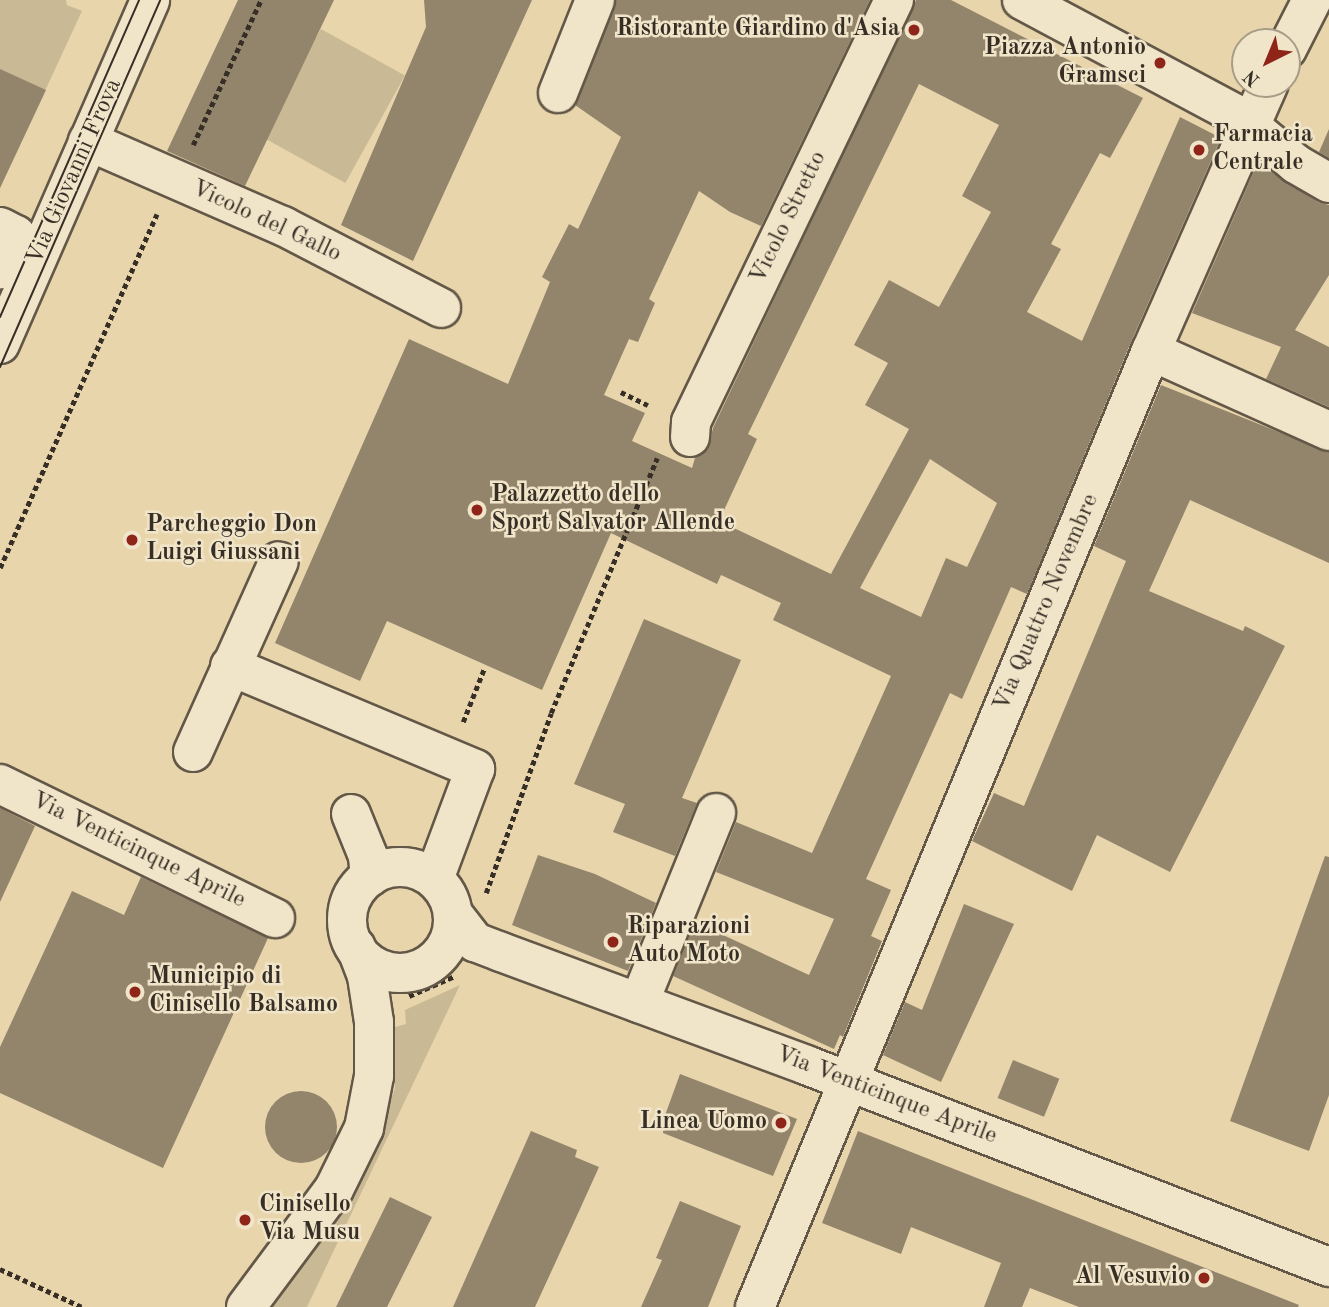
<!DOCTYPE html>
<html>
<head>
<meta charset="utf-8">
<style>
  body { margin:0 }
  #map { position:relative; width:1329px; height:1307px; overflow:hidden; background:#e8d5ac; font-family:"Old Standard TT",serif }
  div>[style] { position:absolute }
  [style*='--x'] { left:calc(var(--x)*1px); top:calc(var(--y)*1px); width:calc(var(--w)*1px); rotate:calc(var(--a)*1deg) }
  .green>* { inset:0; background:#cab995; transform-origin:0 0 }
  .building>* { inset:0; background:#93856b; transform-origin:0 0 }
  .round { border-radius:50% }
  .path>* { height:4.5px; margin-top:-2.25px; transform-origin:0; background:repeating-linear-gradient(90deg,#372f25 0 5px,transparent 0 8.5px) }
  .roads { filter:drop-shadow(2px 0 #635847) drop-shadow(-2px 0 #635847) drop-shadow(0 2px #635847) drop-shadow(0 -2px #635847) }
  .minor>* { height:38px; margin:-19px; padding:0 19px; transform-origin:19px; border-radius:19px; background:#f0e4c9 }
  .minor>.ring { margin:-19px; padding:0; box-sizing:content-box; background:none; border:38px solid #f0e4c9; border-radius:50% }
  .tram>* { height:2px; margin:-1px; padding:0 1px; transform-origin:1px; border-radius:1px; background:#372f25 }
  .dots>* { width:19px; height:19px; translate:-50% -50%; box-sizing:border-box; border:4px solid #f0e4c9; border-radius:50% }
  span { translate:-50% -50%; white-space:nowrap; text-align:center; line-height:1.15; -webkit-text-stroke:5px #f0e4c9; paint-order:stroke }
  .poi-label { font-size:24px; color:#372f25; font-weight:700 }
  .right { translate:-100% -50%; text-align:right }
  .left { translate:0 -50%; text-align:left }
  .street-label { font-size:24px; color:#372f25 }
  .north { position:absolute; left:1231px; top:28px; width:70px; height:70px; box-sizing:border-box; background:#f0e4c9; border:2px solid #a69c87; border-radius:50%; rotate:223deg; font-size:19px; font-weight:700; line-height:28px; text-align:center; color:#372f25 }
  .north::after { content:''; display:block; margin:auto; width:24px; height:32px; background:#8f2418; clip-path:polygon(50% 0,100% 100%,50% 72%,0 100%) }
</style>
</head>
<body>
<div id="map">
  <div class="green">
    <div style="clip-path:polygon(0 0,66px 0,67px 5px,82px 11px,0 188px)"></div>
    <div style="left:321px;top:29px;width:96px;height:123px;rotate:29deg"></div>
    <div style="clip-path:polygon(460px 985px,307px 1307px,273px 1307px,317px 1246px,368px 1159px,395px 1088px,391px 1028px,406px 1024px,405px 1010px)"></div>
  </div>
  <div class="building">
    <div style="clip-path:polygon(238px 0,334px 0,245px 186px,167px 151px)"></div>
    <div style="clip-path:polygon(424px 0,532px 0,413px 261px,341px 225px,426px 27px)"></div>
    <div style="clip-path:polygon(evenodd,616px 0,870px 0,761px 226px,730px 212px,699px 191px,649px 299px,655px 303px,638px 342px,629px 339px,604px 395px,645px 413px,632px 441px,692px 468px,695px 458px,708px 449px,713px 428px,916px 0,951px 0,1143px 98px,1110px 158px,1100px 153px,1051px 244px,1061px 249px,1027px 312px,1082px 341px,1180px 117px,1221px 138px,1131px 342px,1027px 594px,1011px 587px,962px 699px,950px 693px,866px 879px,891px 890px,871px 936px,882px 941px,843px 1037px,840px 1035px,834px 1049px,673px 976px,695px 922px,809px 975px,834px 919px,716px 872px,736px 822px,812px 853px,891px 676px,773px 620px,781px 603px,721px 575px,717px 584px,611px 533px,542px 690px,387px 621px,360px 681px,275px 643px,409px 339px,508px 384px,550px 282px,542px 277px,569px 224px,578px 229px,621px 137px,575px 105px,616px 0,919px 84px,999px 125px,962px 196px,991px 212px,939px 307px,889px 280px,854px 345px,888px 363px,865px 405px,909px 429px,831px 574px,719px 521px,757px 439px,748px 434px,919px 84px,616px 0,930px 459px,997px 503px,967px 567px,946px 558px,921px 617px,860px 588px,930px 459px)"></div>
    <div style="clip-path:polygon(0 69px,46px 90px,0 188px)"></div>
    <div style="clip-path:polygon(1329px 129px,1329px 158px,1319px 152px)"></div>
    <div style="clip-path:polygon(1262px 166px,1318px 202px,1329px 205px,1329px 275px,1295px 330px,1329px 347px,1329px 407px,1266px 379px,1281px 347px,1192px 313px,1255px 169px)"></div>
    <div style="clip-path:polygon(1161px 385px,1329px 452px,1329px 563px,1190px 500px,1149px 591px,1243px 631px,1245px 626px,1285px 646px,1170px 872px,1097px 835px,1072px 891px,972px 841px,994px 793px,1024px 806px,1126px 561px,1094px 546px)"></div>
    <div style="clip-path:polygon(644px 619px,741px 660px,682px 798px,697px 803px,675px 856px,613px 832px,625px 804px,574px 784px)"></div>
    <div style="clip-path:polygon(0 808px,35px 826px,0 902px)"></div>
    <div style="clip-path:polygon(538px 855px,595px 874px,656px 903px,628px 971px,512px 925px)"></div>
    <div style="clip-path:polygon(1325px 856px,1329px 857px,1329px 1095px,1309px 1151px,1230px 1121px)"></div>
    <div style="clip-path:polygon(141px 877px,268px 938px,163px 1168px,0 1093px,0 1047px,72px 891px,124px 915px)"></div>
    <div style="clip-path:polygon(964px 904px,1014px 924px,941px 1082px,883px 1055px,905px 1002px,922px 1010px)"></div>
    <div style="left:1013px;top:1060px;width:50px;height:41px;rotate:22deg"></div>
    <div style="clip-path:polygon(680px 1074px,797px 1119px,773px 1176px,663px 1133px,663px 1121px)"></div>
    <div class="round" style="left:265px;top:1091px;width:72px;height:72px"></div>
    <div style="clip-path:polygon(531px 1131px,577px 1150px,575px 1157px,599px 1167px,580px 1209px,535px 1307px,453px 1307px)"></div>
    <div style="clip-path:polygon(858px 1131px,1299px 1305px,1298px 1307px,1079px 1307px,1030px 1288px,1022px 1307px,984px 1307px,1001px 1263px,911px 1227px,901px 1254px,822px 1223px)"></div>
    <div style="clip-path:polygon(390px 1197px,432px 1217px,387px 1307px,336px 1307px)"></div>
    <div style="clip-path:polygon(680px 1201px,741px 1226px,708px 1307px,641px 1307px,662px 1260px,656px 1258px)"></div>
  </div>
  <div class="path">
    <div style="--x:193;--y:145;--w:160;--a:-64.9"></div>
    <div style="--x:621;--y:392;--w:30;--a:26"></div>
    <div style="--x:0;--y:568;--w:387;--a:-66.1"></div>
    <div style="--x:463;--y:722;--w:57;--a:-68.4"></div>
    <div style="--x:486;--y:893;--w:191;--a:-70.1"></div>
    <div style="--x:551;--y:713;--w:276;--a:-67.4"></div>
    <div style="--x:409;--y:996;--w:50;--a:-23.5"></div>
    <div style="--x:0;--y:1269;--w:90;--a:24.9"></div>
  </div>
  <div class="roads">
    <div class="minor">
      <div style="--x:1022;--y:0;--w:244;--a:28.1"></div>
      <div style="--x:1237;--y:115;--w:77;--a:39.7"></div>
      <div style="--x:1296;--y:164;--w:38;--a:30"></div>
      <div style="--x:1287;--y:49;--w:55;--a:-63"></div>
      <div style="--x:558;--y:93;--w:100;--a:-68.3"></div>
      <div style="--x:88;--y:141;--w:213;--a:23.6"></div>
      <div style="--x:283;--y:226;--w:178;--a:27.4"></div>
      <div style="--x:0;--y:227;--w:18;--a:27"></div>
      <div style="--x:16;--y:235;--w:38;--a:115"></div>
      <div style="--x:0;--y:344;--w:375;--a:-66.4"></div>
      <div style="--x:1151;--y:351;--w:195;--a:24.2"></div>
      <div style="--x:690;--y:437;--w:15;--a:-86"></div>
      <div style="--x:691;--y:422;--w:468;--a:-64.3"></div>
      <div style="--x:230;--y:666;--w:266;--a:22.8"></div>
      <div style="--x:475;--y:769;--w:117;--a:110.4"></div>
      <div style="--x:193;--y:752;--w:209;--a:-65.8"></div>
      <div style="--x:0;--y:784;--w:306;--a:26"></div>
      <div style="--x:351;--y:814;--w:45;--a:68"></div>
      <div style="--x:368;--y:856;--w:21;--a:85"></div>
      <div class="ring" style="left:347px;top:867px;width:68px;height:68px"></div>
      <div style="--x:453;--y:914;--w:36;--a:52"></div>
      <div style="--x:475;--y:942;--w:28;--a:21"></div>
      <div style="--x:501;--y:952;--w:325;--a:20.3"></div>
      <div style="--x:806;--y:1065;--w:561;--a:21.12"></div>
      <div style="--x:639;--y:1003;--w:205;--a:-67.9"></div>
      <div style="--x:246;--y:1307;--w:147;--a:-53.3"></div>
      <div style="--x:334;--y:1189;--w:68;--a:-63.8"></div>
      <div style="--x:364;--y:1128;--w:53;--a:-79.1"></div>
      <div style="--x:374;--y:1076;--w:54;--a:-90"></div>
      <div style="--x:374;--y:1022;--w:47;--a:-98.7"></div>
      <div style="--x:367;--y:976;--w:31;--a:-111"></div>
      <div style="--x:755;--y:1307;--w:1035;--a:-67.5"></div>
      <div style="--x:1151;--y:351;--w:292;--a:-66.2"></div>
    </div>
  </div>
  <div class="tram">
    <div style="--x:0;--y:317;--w:346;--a:-66.3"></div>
    <div style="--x:0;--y:367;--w:400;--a:-66.4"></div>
  </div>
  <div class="dots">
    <div style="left:914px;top:30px;background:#8f2418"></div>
    <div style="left:1160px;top:63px;background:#8f2418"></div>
    <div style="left:1199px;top:150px;background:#8f2418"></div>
    <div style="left:477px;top:510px;background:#8f2418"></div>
    <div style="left:132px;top:540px;background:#8f2418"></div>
    <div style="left:613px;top:942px;background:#8f2418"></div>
    <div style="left:135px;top:992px;background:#8f2418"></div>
    <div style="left:781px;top:1123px;background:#8f2418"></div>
    <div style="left:245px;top:1220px;background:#8f2418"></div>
    <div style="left:1204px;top:1278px;background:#8f2418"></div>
  </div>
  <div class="poi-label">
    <span class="right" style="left:900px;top:30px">Ristorante Giardino d'Asia</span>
    <span class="right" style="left:1146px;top:63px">Piazza Antonio<br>Gramsci</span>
    <span class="left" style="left:1213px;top:150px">Farmacia<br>Centrale</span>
    <span class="left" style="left:491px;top:510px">Palazzetto dello<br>Sport Salvator Allende</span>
    <span class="left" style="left:146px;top:540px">Parcheggio Don<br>Luigi Giussani</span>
    <span class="left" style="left:627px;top:942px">Riparazioni<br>Auto Moto</span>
    <span class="left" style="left:149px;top:992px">Municipio di<br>Cinisello Balsamo</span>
    <span class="right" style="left:767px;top:1123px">Linea Uomo</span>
    <span class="left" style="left:259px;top:1220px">Cinisello<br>Via Musu</span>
    <span class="right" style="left:1190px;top:1278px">Al Vesuvio</span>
  </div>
  <div class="street-label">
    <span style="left:75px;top:172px;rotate:-66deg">Via Giovanni Frova</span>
    <span style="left:789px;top:218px;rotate:-64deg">Vicolo Stretto</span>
    <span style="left:266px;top:222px;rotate:25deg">Vicolo del Gallo</span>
    <span style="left:1047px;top:603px;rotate:-67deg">Via Quattro Novembre</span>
    <span style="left:138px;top:851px;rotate:26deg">Via Venticinque Aprile</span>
    <span style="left:886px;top:1096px;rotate:21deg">Via Venticinque Aprile</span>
  </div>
  <div class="north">N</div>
</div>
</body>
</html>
